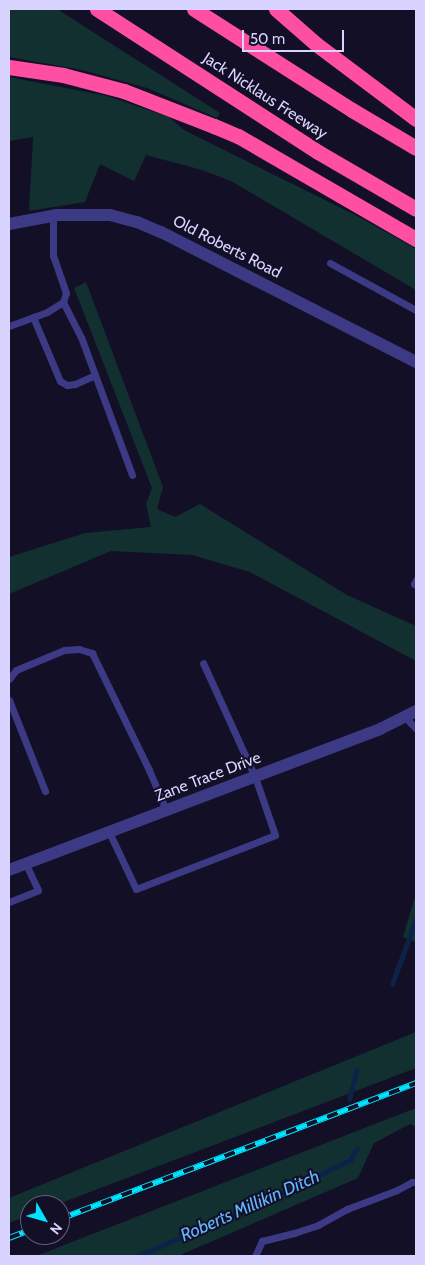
<!DOCTYPE html>
<html>
<head>
<meta charset="utf-8">
<style>
  body { margin:0 }
  #map { position:relative; width:425px; height:1265px; overflow:hidden; background:#130f26; font-family:Cabin,sans-serif }
  div>[style] { position:absolute }
  [style*='--x'] { left:calc(var(--x)*1px); top:calc(var(--y)*1px); width:calc(var(--w)*1px); rotate:calc(var(--a)*1deg) }
  .green>* { inset:0; background:#12302f }
  .stream>* { height:4.5px; margin:-2.25px; padding:0 2.25px; transform-origin:2.25px; border-radius:2.25px; background:#0c2248 }
  .lane>* { height:7px; margin:-3.5px; padding:0 3.5px; transform-origin:3.5px; border-radius:3.5px; background:#3d3a85 }
  .street>* { height:12px; margin:-6px; padding:0 6px; transform-origin:6px; border-radius:6px; background:#3d3a85 }
  .highway>* { height:15px; margin:-7.5px; padding:0 7.5px; transform-origin:7.5px; border-radius:7.5px; background:#ff4fa3 }
  .rail>* { height:5.5px; margin-top:-2.75px; transform-origin:0; background:repeating-linear-gradient(90deg,#130f26 0 11px,#00e5ff 0 22px); box-sizing:border-box; border-block:1px solid #00e5ff }
  span { translate:-50% -50%; white-space:nowrap; text-align:center; line-height:1.15; -webkit-text-stroke:4px #130f26; paint-order:stroke }
  .street-label { font-size:16px; color:#d9d4ff }
  .water-label { font-size:18px; color:#62b6ff; font-style:italic }
  .frame { position:absolute; inset:0; border:10px solid #d9d4ff; pointer-events:none }
  .north { position:absolute; left:20px; top:1195px; width:50px; height:50px; box-sizing:border-box; background:#130f26; border:1px solid #625e7d; border-radius:50%; rotate:128deg; font-size:14px; font-weight:700; line-height:20px; text-align:center; color:#d9d4ff }
  .north::after { content:''; display:block; margin:auto; width:18px; height:22px; background:#00e5ff; clip-path:polygon(50% 0,100% 100%,50% 72%,0 100%) }
  .scale { position:absolute; left:242px; top:30px; width:102px; height:22px; box-sizing:border-box; border:2px solid #d9d4ff; border-top:0; padding-left:6px; font-size:15px; line-height:18px; white-space:nowrap; color:#d9d4ff; -webkit-text-stroke:4px #130f26; paint-order:stroke }
</style>
</head>
<body>
<div id="map">
  <div class="green">
    <div style="clip-path:polygon(9px 9px,57px 9px,220px 113px,217px 118px,147px 88px,82px 70px,9px 57px)"></div>
    <div style="clip-path:polygon(9px 77px,107px 96px,169px 117px,184px 130px,361px 218px,416px 249px,416px 290px,231px 181px,202px 170px,146px 155px,134px 181px,100px 164px,85px 202px,29px 211px,33px 137px,9px 141px)"></div>
    <div style="clip-path:polygon(86px 282px,163px 487px,157px 509px,175px 517px,200px 504px,347px 595px,416px 626px,416px 661px,250px 572px,192px 555px,111px 551px,9px 594px,9px 557px,85px 533px,151px 527px,146px 504px,152px 488px,74px 288px)"></div>
    <div style="clip-path:polygon(416px 893px,416px 942px,403px 937px)"></div>
    <div style="clip-path:polygon(416px 1032px,416px 1068px,56px 1205px,30px 1205px,30px 1215px,9px 1223px,9px 1198px)"></div>
    <div style="clip-path:polygon(416px 1108px,416px 1127px,410px 1124px,374px 1143px,358px 1178px,178px 1256px,36px 1256px)"></div>
  </div>
  <div class="stream">
    <div style="--x:392;--y:984;--w:69;--a:-69.7"></div>
    <div style="--x:349;--y:1099;--w:30;--a:-75"></div>
    <div style="--x:138;--y:1256;--w:164;--a:-23.7"></div>
    <div style="--x:288;--y:1190;--w:69;--a:-25.8"></div>
    <div style="--x:350;--y:1160;--w:13;--a:-58"></div>
  </div>
  <div class="lane">
    <div style="--x:330;--y:263;--w:98;--a:28.7"></div>
    <div style="--x:63;--y:302;--w:39;--a:63"></div>
    <div style="--x:81;--y:337;--w:147;--a:69.7"></div>
    <div style="--x:33;--y:317;--w:69;--a:67.1"></div>
    <div style="--x:60;--y:381;--w:8;--a:30"></div>
    <div style="--x:67;--y:385;--w:8;--a:-7"></div>
    <div style="--x:75;--y:384;--w:22;--a:-24"></div>
    <div style="--x:9;--y:326;--w:40;--a:-20.2"></div>
    <div style="--x:47;--y:312;--w:19;--a:-32"></div>
    <div style="--x:63;--y:302;--w:9;--a:-72"></div>
    <div style="--x:66;--y:293;--w:39;--a:-109"></div>
    <div style="--x:53;--y:256;--w:40;--a:-90"></div>
    <div style="--x:416;--y:580;--w:4;--a:117"></div>
    <div style="--x:414;--y:584;--w:2;--a:27"></div>
    <div style="--x:9;--y:679;--w:11;--a:-52"></div>
    <div style="--x:16;--y:670;--w:52;--a:-22.6"></div>
    <div style="--x:64;--y:650;--w:15;--a:-4"></div>
    <div style="--x:79;--y:649;--w:14;--a:17"></div>
    <div style="--x:92;--y:653;--w:130;--a:64"></div>
    <div style="--x:149;--y:770;--w:43;--a:67"></div>
    <div style="--x:9;--y:700;--w:98;--a:68.4"></div>
    <div style="--x:405;--y:717;--w:16;--a:47"></div>
    <div style="--x:109;--y:832;--w:63;--a:64.7"></div>
    <div style="--x:136;--y:889;--w:149;--a:-21.2"></div>
    <div style="--x:275;--y:835;--w:61;--a:-109"></div>
    <div style="--x:255;--y:777;--w:125;--a:-114.5"></div>
    <div style="--x:9;--y:902;--w:31;--a:-22"></div>
    <div style="--x:38;--y:890;--w:29;--a:-115"></div>
    <div style="--x:255;--y:1256;--w:17;--a:-65"></div>
    <div style="--x:262;--y:1241;--w:33;--a:-14"></div>
    <div style="--x:294;--y:1233;--w:25;--a:-18"></div>
    <div style="--x:318;--y:1225;--w:33;--a:-29"></div>
    <div style="--x:347;--y:1209;--w:53;--a:-20.8"></div>
    <div style="--x:397;--y:1190;--w:17;--a:-28"></div>
    <div style="--x:412;--y:1182;--w:4;--a:0"></div>
  </div>
  <div class="street">
    <div style="--x:9;--y:224;--w:49;--a:-10.6"></div>
    <div style="--x:57;--y:215;--w:53;--a:0"></div>
    <div style="--x:110;--y:215;--w:28;--a:15"></div>
    <div style="--x:137;--y:222;--w:26;--a:23"></div>
    <div style="--x:161;--y:232;--w:286;--a:27"></div>
    <div style="--x:9;--y:870;--w:397;--a:-20.8"></div>
    <div style="--x:380;--y:729;--w:40;--a:-26.6"></div>
  </div>
  <div class="highway">
    <div style="--x:97;--y:9;--w:263;--a:32.9"></div>
    <div style="--x:318;--y:152;--w:113;--a:30.2"></div>
    <div style="--x:194;--y:9;--w:188;--a:32.6"></div>
    <div style="--x:352;--y:110;--w:74;--a:30.7"></div>
    <div style="--x:276;--y:9;--w:53;--a:41.2"></div>
    <div style="--x:316;--y:44;--w:125;--a:36.9"></div>
    <div style="--x:9;--y:67;--w:55;--a:8.4"></div>
    <div style="--x:63;--y:75;--w:63;--a:14.7"></div>
    <div style="--x:124;--y:91;--w:97;--a:21.3"></div>
    <div style="--x:214;--y:126;--w:26;--a:23"></div>
    <div style="--x:238;--y:136;--w:206;--a:30.1"></div>
  </div>
  <div class="rail">
    <div style="--x:60;--y:1219;--w:381;--a:-20.9"></div>
    <div style="--x:9;--y:1238;--w:22;--a:-21"></div>
  </div>
  <div class="street-label">
    <span style="left:265px;top:96px;rotate:33deg">Jack Nicklaus Freeway</span>
    <span style="left:227px;top:247px;rotate:27deg">Old Roberts Road</span>
    <span style="left:208px;top:777px;rotate:-21deg">Zane Trace Drive</span>
  </div>
  <div class="water-label">
    <span style="left:250px;top:1206px;rotate:-24deg">Roberts Millikin Ditch</span>
  </div>
  <div class="frame"></div>
  <div class="north">N</div>
  <div class="scale">50 m</div>
</div>
</body>
</html>
